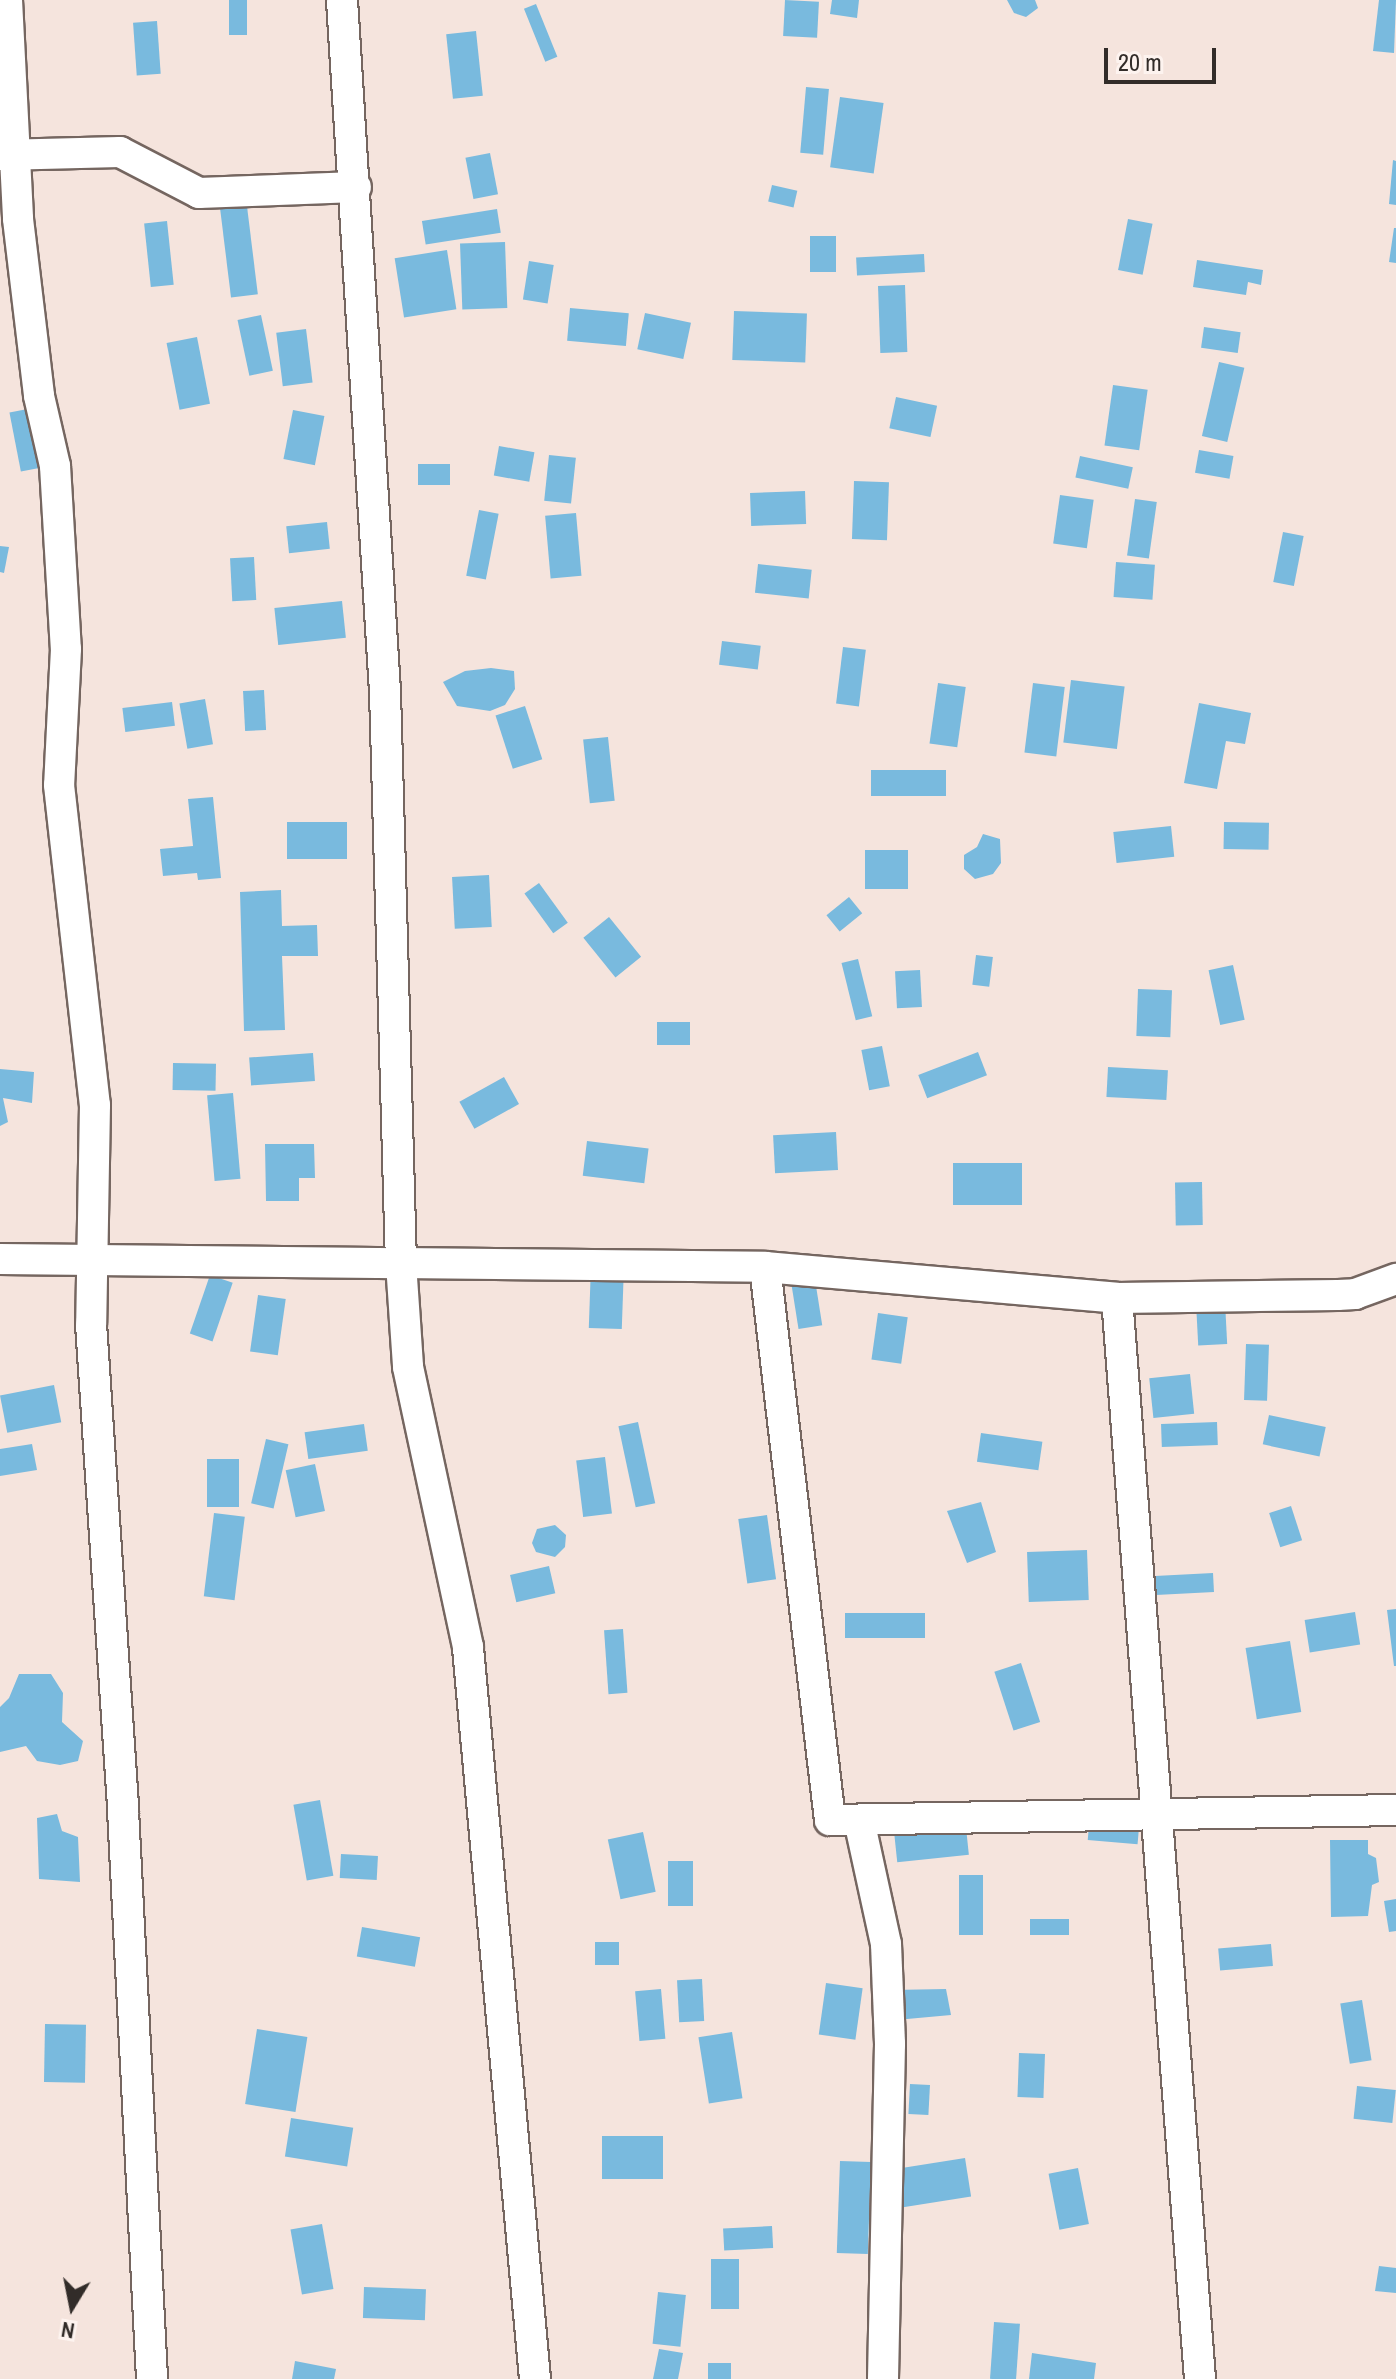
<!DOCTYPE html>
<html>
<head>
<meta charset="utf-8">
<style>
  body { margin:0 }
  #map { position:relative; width:1396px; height:2379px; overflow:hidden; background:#f5e4dd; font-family:"Archivo Narrow",sans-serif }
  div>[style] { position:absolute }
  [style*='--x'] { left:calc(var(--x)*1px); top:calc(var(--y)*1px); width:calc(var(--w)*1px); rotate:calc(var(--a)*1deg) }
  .building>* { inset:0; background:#79bade; transform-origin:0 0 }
  .roads { filter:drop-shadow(2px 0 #756660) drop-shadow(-2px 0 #756660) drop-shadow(0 2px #756660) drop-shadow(0 -2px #756660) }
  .minor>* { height:30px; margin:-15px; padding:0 15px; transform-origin:15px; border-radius:15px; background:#fff }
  span { translate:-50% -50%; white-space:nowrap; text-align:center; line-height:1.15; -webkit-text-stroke:6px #fdf3ef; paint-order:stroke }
  .north { position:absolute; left:32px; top:2267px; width:80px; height:80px; -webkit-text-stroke:6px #fdf3ef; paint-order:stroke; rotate:190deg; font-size:22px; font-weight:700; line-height:32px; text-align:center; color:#322c29 }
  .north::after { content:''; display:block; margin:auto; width:28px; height:36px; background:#322c29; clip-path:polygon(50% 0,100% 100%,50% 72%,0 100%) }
  .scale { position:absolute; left:1104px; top:48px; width:112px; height:36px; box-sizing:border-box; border:4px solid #322c29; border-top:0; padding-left:10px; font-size:24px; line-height:28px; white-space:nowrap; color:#322c29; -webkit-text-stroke:6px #fdf3ef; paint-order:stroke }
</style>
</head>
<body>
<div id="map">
  <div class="building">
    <div style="left:229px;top:0;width:18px;height:35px"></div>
    <div style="left:785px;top:0;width:34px;height:36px;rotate:3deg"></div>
    <div style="clip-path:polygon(832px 0,859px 0,857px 18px,830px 14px)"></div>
    <div style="clip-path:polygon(1007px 0,1035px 0,1038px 8px,1026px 17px,1014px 13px)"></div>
    <div style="clip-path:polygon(1379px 0,1396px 0,1394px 53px,1373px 51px)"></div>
    <div style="left:536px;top:4px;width:57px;height:13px;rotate:68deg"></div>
    <div style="left:157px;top:21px;width:53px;height:24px;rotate:86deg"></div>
    <div style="left:476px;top:31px;width:65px;height:30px;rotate:84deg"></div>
    <div style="left:806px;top:87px;width:23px;height:66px;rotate:5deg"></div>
    <div style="left:840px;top:97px;width:44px;height:71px;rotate:8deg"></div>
    <div style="left:490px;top:153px;width:42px;height:25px;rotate:79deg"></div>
    <div style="clip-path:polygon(1393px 160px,1396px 161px,1396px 205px,1389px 204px)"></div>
    <div style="left:772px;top:185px;width:26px;height:17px;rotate:13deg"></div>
    <div style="left:246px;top:198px;width:97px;height:27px;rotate:83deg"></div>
    <div style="left:497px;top:209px;width:24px;height:76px;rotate:81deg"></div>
    <div style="left:1128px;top:219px;width:25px;height:52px;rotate:11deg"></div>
    <div style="left:167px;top:221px;width:64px;height:23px;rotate:84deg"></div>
    <div style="clip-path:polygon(1394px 228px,1396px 228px,1396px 263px,1389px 262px)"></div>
    <div style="left:810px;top:236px;width:26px;height:36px"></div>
    <div style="left:505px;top:242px;width:66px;height:45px;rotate:88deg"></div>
    <div style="left:447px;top:250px;width:60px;height:53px;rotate:81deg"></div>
    <div style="left:924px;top:254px;width:18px;height:68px;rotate:87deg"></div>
    <div style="clip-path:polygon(1197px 260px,1263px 270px,1261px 285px,1248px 282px,1246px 295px,1193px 287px)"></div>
    <div style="left:529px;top:261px;width:25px;height:39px;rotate:9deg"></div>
    <div style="left:905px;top:285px;width:67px;height:27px;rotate:88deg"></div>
    <div style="left:570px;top:308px;width:59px;height:33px;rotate:5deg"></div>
    <div style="left:734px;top:311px;width:73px;height:49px;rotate:2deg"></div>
    <div style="left:645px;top:313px;width:47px;height:37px;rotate:12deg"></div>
    <div style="left:261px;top:315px;width:57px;height:24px;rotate:78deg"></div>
    <div style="left:1204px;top:327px;width:37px;height:21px;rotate:8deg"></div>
    <div style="left:306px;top:329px;width:54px;height:30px;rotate:83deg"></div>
    <div style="left:197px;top:337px;width:68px;height:31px;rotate:79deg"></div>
    <div style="left:1219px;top:362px;width:26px;height:76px;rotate:13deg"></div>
    <div style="left:1113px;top:385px;width:35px;height:61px;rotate:8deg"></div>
    <div style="left:896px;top:397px;width:42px;height:32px;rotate:12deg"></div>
    <div style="left:33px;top:408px;width:60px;height:24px;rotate:79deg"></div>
    <div style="left:293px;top:410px;width:32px;height:50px;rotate:11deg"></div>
    <div style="left:499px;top:446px;width:36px;height:30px;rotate:10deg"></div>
    <div style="left:1199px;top:450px;width:35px;height:23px;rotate:10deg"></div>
    <div style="left:549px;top:455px;width:27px;height:46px;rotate:6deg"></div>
    <div style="left:1080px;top:456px;width:54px;height:22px;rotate:12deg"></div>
    <div style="left:418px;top:464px;width:32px;height:21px"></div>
    <div style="left:854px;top:481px;width:35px;height:58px;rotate:2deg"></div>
    <div style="left:805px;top:491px;width:33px;height:55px;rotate:88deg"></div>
    <div style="left:1060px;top:495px;width:34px;height:49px;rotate:8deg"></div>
    <div style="left:1135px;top:499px;width:22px;height:57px;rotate:8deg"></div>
    <div style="left:479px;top:510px;width:20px;height:67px;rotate:11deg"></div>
    <div style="left:576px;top:513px;width:63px;height:31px;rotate:85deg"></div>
    <div style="left:327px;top:522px;width:27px;height:41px;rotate:84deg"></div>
    <div style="left:1283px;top:532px;width:21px;height:51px;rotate:11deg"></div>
    <div style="clip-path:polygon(0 546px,9px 547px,4px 573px,0 572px)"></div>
    <div style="left:254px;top:557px;width:43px;height:24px;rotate:87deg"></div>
    <div style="left:1116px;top:562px;width:39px;height:35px;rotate:4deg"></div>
    <div style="left:758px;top:564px;width:54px;height:29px;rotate:6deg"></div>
    <div style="left:342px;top:601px;width:37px;height:68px;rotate:84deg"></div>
    <div style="left:722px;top:641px;width:39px;height:24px;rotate:7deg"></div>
    <div style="left:843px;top:647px;width:23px;height:57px;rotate:7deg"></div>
    <div style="clip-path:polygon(491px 668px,514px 671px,515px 689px,505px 705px,490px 711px,457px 706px,443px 682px,465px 671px)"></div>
    <div style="left:1071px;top:680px;width:54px;height:63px;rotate:7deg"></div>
    <div style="left:938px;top:683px;width:28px;height:61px;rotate:8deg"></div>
    <div style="left:1033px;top:683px;width:32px;height:70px;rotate:7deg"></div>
    <div style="left:264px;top:690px;width:40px;height:21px;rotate:87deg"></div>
    <div style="left:205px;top:699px;width:46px;height:26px;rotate:80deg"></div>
    <div style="left:172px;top:702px;width:24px;height:50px;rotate:83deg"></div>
    <div style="clip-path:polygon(1199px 703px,1251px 713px,1245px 744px,1226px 741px,1217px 789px,1184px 783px)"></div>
    <div style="left:525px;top:706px;width:56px;height:31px;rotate:72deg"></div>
    <div style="left:608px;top:737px;width:64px;height:25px;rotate:84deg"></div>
    <div style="left:871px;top:770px;width:75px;height:26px"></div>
    <div style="clip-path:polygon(213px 797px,221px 878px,198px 880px,197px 873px,163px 876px,160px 849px,193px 846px,188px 799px)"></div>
    <div style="left:347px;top:822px;width:37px;height:60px;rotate:90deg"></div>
    <div style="left:1224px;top:822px;width:45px;height:27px;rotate:1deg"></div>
    <div style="left:1171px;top:826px;width:31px;height:58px;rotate:84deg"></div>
    <div style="clip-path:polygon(983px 834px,1000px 839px,1001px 863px,993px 874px,975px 879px,964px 869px,964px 855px,977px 847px)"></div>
    <div style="left:865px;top:850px;width:43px;height:39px"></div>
    <div style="left:489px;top:875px;width:52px;height:37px;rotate:87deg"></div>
    <div style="left:539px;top:883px;width:49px;height:18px;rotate:54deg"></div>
    <div style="clip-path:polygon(281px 890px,282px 926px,317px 925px,318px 956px,282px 956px,285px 1030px,244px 1031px,240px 892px)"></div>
    <div style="left:849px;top:897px;width:21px;height:29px;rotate:51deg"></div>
    <div style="left:609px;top:917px;width:51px;height:33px;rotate:51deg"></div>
    <div style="left:976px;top:955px;width:17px;height:30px;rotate:7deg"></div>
    <div style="left:858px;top:959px;width:59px;height:17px;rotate:76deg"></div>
    <div style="left:1233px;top:965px;width:56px;height:25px;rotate:78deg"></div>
    <div style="left:920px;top:970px;width:37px;height:25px;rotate:87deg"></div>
    <div style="left:1138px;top:989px;width:34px;height:47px;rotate:2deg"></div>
    <div style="left:657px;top:1022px;width:33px;height:23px"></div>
    <div style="left:882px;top:1046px;width:41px;height:21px;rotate:79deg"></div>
    <div style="left:978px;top:1052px;width:25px;height:64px;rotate:69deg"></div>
    <div style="left:313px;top:1053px;width:28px;height:64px;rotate:86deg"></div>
    <div style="left:173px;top:1063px;width:43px;height:27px;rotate:1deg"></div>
    <div style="left:1108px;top:1067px;width:60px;height:30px;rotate:3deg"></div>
    <div style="clip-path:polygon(0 1069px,34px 1072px,32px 1103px,3px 1098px,8px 1122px,0 1126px)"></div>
    <div style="left:504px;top:1077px;width:31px;height:51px;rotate:61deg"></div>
    <div style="left:233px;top:1093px;width:86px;height:26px;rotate:85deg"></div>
    <div style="left:836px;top:1132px;width:38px;height:63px;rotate:87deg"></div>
    <div style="left:587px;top:1141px;width:62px;height:35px;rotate:7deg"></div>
    <div style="clip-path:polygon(265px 1144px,314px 1144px,315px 1178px,299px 1178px,299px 1201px,266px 1201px)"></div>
    <div style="left:953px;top:1163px;width:69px;height:42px"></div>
    <div style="left:1202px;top:1182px;width:43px;height:27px;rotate:89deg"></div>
    <div style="left:591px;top:1265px;width:33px;height:63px;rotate:2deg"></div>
    <div style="left:813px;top:1267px;width:59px;height:24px;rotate:81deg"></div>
    <div style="left:210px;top:1275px;width:24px;height:62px;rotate:19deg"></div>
    <div style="left:258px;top:1295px;width:28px;height:57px;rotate:8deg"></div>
    <div style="left:1225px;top:1302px;width:42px;height:29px;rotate:87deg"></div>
    <div style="left:878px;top:1313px;width:30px;height:47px;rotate:8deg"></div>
    <div style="left:1246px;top:1344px;width:23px;height:56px;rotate:2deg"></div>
    <div style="left:1190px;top:1374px;width:40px;height:41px;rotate:84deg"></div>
    <div style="left:54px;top:1385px;width:38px;height:55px;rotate:79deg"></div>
    <div style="left:1269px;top:1415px;width:58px;height:30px;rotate:12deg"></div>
    <div style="left:638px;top:1422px;width:83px;height:20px;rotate:78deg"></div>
    <div style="left:1217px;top:1422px;width:23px;height:56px;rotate:88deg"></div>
    <div style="left:364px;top:1424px;width:27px;height:60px;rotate:82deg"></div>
    <div style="left:981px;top:1433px;width:62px;height:29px;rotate:8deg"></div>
    <div style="left:266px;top:1439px;width:23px;height:66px;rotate:13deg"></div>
    <div style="clip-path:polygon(32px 1444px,37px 1470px,0 1476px,0 1449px)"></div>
    <div style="left:605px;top:1457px;width:57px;height:29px;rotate:83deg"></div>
    <div style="left:207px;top:1459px;width:32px;height:48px"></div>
    <div style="left:315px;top:1464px;width:48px;height:30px;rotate:78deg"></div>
    <div style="clip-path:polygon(981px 1502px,996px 1552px,967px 1563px,947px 1511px)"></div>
    <div style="left:1291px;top:1506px;width:36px;height:23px;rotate:72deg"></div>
    <div style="left:214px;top:1513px;width:31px;height:84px;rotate:7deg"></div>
    <div style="left:767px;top:1515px;width:65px;height:29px;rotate:82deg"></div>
    <div style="clip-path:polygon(555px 1525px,566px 1535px,565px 1547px,555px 1557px,536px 1552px,532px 1543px,537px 1529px)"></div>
    <div style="left:1087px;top:1550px;width:50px;height:60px;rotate:88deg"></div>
    <div style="left:549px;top:1566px;width:28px;height:40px;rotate:77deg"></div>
    <div style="left:1213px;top:1573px;width:19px;height:63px;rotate:87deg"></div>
    <div style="clip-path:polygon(1396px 1609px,1396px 1666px,1394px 1666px,1387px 1610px)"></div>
    <div style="left:1355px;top:1612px;width:33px;height:51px;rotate:81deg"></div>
    <div style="left:925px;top:1613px;width:25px;height:80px;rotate:90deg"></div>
    <div style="left:623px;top:1629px;width:64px;height:19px;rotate:86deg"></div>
    <div style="left:1290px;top:1641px;width:72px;height:45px;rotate:81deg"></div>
    <div style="left:1021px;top:1663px;width:62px;height:28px;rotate:72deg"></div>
    <div style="clip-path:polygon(19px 1674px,51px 1674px,63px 1693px,62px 1722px,83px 1741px,78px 1761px,60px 1765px,37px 1761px,26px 1746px,0 1752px,0 1707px,9px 1698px)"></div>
    <div style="left:320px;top:1800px;width:77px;height:27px;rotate:80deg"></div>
    <div style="clip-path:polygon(57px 1814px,62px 1831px,78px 1837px,80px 1882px,39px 1879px,37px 1818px)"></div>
    <div style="left:1090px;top:1814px;width:50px;height:26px;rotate:5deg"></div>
    <div style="left:965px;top:1818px;width:37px;height:72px;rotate:84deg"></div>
    <div style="left:643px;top:1832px;width:61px;height:36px;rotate:78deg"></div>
    <div style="clip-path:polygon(1330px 1840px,1368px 1840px,1368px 1854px,1376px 1858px,1379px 1882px,1372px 1885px,1368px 1916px,1331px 1917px)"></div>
    <div style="left:341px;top:1854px;width:37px;height:24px;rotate:3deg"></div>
    <div style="left:668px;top:1861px;width:25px;height:45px"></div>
    <div style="left:959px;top:1875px;width:24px;height:60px"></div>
    <div style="clip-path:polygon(1396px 1899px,1396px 1931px,1389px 1932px,1384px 1901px)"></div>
    <div style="left:1069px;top:1919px;width:16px;height:39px;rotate:90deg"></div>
    <div style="left:362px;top:1927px;width:59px;height:30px;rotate:10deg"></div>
    <div style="left:595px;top:1942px;width:24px;height:23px"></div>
    <div style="left:1271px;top:1944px;width:22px;height:53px;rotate:85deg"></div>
    <div style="left:702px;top:1979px;width:42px;height:25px;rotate:87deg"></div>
    <div style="left:826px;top:1983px;width:37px;height:52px;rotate:8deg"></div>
    <div style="left:661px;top:1989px;width:50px;height:26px;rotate:85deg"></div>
    <div style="clip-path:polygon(946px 1989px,951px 2015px,896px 2020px,891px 1990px)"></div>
    <div style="left:1362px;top:2000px;width:61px;height:22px;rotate:81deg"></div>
    <div style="left:45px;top:2024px;width:41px;height:58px;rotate:1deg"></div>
    <div style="left:257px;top:2029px;width:51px;height:76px;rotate:9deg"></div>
    <div style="left:732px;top:2032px;width:67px;height:34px;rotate:81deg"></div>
    <div style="left:1019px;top:2053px;width:26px;height:44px;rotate:2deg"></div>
    <div style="left:910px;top:2084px;width:20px;height:30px;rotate:3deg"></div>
    <div style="left:1357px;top:2086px;width:39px;height:33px;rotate:6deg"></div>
    <div style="left:291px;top:2118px;width:63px;height:39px;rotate:9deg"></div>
    <div style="left:602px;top:2136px;width:61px;height:43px"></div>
    <div style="left:965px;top:2158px;width:39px;height:72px;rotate:81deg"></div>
    <div style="left:840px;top:2161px;width:31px;height:92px;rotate:2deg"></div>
    <div style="left:1078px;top:2168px;width:57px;height:30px;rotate:79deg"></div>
    <div style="left:322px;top:2224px;width:66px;height:32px;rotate:80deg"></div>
    <div style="left:772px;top:2226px;width:22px;height:49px;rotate:87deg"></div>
    <div style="left:711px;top:2259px;width:28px;height:50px"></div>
    <div style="clip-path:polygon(1379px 2266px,1396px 2268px,1396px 2293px,1375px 2291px)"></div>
    <div style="left:364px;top:2287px;width:62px;height:31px;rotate:2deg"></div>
    <div style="left:658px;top:2292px;width:28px;height:52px;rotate:6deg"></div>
    <div style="left:994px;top:2322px;width:26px;height:57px;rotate:4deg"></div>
    <div style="clip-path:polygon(659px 2349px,683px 2353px,678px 2379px,653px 2379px)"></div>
    <div style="clip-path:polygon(1032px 2353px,1096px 2363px,1094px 2379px,1029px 2379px)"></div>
    <div style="clip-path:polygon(295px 2361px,336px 2369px,334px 2379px,292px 2379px)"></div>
    <div style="left:731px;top:2363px;width:16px;height:23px;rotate:90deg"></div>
  </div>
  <div class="roads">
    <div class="minor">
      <div style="--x:7;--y:0;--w:219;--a:87.1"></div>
      <div style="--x:18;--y:219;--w:178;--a:83.2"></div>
      <div style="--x:39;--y:396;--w:72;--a:77.1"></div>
      <div style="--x:55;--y:466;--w:183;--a:86.6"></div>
      <div style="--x:66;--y:649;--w:136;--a:92.9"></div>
      <div style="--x:59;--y:785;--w:322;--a:83.6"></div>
      <div style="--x:95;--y:1105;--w:219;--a:91"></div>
      <div style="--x:91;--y:1324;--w:487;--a:86.2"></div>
      <div style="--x:123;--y:1810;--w:570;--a:87.08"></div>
      <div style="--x:342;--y:0;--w:692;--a:86.44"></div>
      <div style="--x:385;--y:691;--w:572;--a:88.4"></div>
      <div style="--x:401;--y:1263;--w:364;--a:0.6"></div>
      <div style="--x:765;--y:1267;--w:353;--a:5"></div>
      <div style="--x:1117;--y:1298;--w:221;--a:-0.8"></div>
      <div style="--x:1338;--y:1295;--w:17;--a:-3"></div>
      <div style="--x:1355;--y:1294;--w:44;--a:-20.1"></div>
      <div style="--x:0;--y:155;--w:120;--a:-1.4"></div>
      <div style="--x:120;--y:152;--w:89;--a:27.4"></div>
      <div style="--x:199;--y:193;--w:157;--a:-2.2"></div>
      <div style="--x:0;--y:1259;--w:401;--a:0.6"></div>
      <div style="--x:401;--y:1263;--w:104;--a:86.1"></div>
      <div style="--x:408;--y:1367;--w:287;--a:77.9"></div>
      <div style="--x:468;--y:1648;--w:734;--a:84.76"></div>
      <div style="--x:765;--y:1267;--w:557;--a:83.3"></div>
      <div style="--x:830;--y:1820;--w:566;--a:-1.01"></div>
      <div style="--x:1117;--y:1298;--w:1084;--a:85.61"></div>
      <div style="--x:859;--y:1820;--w:127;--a:77.7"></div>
      <div style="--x:886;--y:1944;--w:100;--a:87.7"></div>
      <div style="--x:890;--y:2044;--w:335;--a:91.2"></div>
    </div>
  </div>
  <div class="north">N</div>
  <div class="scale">20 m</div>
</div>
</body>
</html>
